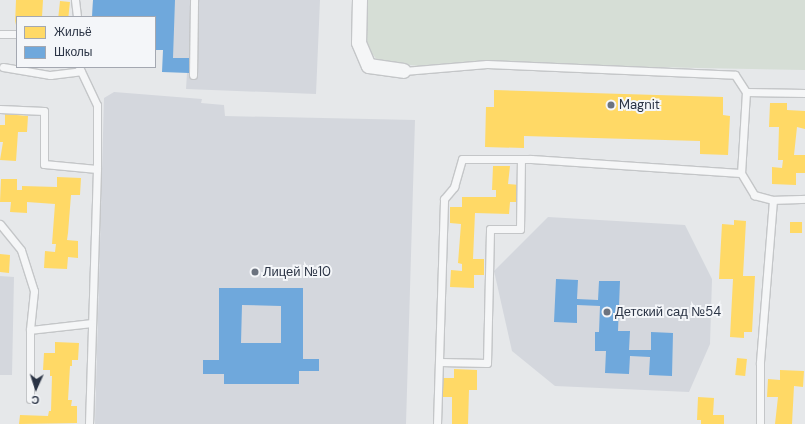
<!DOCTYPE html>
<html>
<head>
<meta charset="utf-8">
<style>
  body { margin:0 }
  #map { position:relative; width:805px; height:424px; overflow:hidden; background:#e6e8ea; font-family:"DM Sans",sans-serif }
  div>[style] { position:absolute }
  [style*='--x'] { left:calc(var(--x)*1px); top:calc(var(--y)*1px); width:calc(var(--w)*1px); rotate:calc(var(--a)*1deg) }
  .built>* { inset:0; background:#d4d7dd }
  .green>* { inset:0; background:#d6ded6 }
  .homes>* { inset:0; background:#ffd966; transform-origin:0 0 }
  .schools>* { inset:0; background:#6fa8dc }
  .roads { filter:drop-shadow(1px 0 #c4c6c8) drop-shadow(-1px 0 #c4c6c8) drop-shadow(0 1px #c4c6c8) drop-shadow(0 -1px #c4c6c8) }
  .service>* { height:7px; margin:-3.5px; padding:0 3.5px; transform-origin:3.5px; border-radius:3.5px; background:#f5f6f7 }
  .minor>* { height:14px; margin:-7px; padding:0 7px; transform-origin:7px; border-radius:7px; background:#f5f6f7 }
  .dots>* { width:11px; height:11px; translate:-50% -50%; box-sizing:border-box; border:2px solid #f4f6f9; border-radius:50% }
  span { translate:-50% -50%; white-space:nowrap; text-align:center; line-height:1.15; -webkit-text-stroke:4px #f4f6f9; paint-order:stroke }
  .poi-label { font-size:13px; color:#2b3445 }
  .left { translate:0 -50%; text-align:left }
  .legend { position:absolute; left:16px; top:16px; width:140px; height:52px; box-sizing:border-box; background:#f4f6f9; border:1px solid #a4a8b1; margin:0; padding:5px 7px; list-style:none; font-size:12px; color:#2b3445 }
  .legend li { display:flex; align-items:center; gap:8px; height:20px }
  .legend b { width:20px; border:1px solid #a4a8b1 }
  .north { position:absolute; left:16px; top:368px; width:40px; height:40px; -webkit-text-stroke:3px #f4f6f9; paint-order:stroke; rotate:183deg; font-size:11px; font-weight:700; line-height:16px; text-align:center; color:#2b3445 }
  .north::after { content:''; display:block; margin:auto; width:14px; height:18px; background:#2b3445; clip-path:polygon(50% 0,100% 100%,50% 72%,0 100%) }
</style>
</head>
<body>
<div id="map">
  <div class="built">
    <div style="clip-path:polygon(93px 0,320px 0,316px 94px,186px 89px,187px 73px,163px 50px,155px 50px,155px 17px,92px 17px)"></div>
    <div style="clip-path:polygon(114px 92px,202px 99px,201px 103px,224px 105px,225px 116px,415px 120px,406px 424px,95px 424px,104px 98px)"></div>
    <div style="clip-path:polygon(548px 217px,685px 225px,712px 279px,710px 344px,689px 392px,555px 386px,512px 351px,494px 271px)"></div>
    <div style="clip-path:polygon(0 276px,14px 277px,12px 375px,0 375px)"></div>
  </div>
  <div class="green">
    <div style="clip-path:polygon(365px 0,805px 0,805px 70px,451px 63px,418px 66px,378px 61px,365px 45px)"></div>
  </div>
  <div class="homes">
    <div style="clip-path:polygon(16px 0,43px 0,42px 17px,17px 17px,15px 25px)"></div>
    <div style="left:60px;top:1px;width:10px;height:16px;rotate:6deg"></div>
    <div style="clip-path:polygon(494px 90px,723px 97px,723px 115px,730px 116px,728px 155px,700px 154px,700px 141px,524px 136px,524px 148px,485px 147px,486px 107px,494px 107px)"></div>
    <div style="clip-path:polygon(770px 103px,787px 103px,787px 110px,805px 111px,805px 129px,797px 127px,794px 155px,805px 155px,805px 173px,796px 173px,796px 185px,772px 184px,772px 167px,782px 168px,783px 160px,778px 160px,779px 127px,769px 127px)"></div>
    <div style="clip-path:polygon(5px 114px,28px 116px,27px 132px,18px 132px,16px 161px,0 160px,3px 142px,0 142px,0 125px,5px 125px)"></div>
    <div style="clip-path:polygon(493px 166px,510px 166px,508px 184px,520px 185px,519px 202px,510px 202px,509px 214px,475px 213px,473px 259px,484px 259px,484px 275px,474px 275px,474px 288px,450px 287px,451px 270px,462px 271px,462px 264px,458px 263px,461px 224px,450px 223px,450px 207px,462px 207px,462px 197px,496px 197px,496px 190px,492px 190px)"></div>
    <div style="clip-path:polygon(57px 177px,81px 178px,80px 195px,71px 195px,68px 233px,67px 240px,78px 241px,78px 258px,68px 257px,67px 269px,44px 268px,45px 251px,55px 252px,56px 244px,52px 244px,55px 204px,27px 202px,27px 213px,10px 212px,11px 202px,0 202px,1px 179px,17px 179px,17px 190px,22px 190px,22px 186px,57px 187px)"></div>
    <div style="clip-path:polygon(734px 220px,746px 221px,743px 276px,755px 276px,752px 332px,744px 332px,744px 338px,730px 337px,733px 279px,719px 279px,722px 224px,734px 225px)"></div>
    <div style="left:790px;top:222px;width:12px;height:11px"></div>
    <div style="clip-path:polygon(0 254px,10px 255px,9px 273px,0 272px)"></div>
    <div style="clip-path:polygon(55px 342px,79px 343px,78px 360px,72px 360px,72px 366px,70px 366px,68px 400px,72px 400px,71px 406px,77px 406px,77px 423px,19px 424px,20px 415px,48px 416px,49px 411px,51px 411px,52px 376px,50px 376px,50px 370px,43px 370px,44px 353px,55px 353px)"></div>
    <div style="left:737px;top:358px;width:10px;height:17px;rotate:6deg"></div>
    <div style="clip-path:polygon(454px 369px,477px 370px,477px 390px,469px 390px,468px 424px,452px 424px,452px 397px,442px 397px,443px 378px,454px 378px)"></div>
    <div style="clip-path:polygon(780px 370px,804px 371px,803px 387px,794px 386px,792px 424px,775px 424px,778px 397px,767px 397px,768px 379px,780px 380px)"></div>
    <div style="clip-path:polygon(698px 397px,714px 398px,713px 415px,724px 415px,724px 424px,701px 424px,701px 420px,697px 420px)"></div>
  </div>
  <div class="schools">
    <div style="clip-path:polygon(93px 0,175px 0,173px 58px,190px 58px,189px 73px,162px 72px,163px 50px,155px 50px,155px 17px,92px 17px)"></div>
    <div style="clip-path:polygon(556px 279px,578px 280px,577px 299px,598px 300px,599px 281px,620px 281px,618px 331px,630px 331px,629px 350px,651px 350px,651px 332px,673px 333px,672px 376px,649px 375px,650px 357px,630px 356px,629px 374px,605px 373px,606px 351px,595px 351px,595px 332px,599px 332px,600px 306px,577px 305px,577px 323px,554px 322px)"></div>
    <div style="clip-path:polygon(evenodd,219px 288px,303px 288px,303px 359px,319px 359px,319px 371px,299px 371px,299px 384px,224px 384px,224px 374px,203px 374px,203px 360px,219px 360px,219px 288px,242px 305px,281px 306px,281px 343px,241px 343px,242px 305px)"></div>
  </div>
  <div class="roads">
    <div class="service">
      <div style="--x:75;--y:0;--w:17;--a:83"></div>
      <div style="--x:0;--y:34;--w:17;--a:0"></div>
      <div style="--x:3;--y:67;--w:48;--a:9.7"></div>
      <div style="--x:50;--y:75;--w:31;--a:-7"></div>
      <div style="--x:79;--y:67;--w:42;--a:64.7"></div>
      <div style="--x:97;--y:105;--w:64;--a:90"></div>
      <div style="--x:404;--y:71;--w:83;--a:-4.8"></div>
      <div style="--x:487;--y:64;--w:248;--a:2.5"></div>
      <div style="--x:735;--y:75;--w:20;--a:57"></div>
      <div style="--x:746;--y:92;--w:59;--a:1"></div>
      <div style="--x:193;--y:75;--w:75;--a:-89.2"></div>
      <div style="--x:746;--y:92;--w:81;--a:93.5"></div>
      <div style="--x:741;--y:173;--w:26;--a:59"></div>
      <div style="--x:754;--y:195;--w:20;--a:15"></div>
      <div style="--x:773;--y:200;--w:164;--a:94.6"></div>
      <div style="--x:760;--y:363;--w:61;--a:90"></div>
      <div style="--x:0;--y:109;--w:44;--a:2.6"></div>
      <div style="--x:44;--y:111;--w:53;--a:90"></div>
      <div style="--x:44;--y:164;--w:53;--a:5.4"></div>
      <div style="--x:97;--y:169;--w:255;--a:91.8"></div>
      <div style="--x:773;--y:200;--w:32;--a:-2"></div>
      <div style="--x:0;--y:224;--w:33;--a:51"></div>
      <div style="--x:21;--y:250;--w:43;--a:72.4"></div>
      <div style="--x:34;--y:291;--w:39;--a:96"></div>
      <div style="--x:30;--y:330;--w:69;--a:90"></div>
      <div style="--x:30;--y:330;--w:61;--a:-6.5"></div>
      <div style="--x:440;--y:362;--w:47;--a:1.2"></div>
      <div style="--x:487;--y:363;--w:134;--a:-88.7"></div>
      <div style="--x:490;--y:229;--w:30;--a:0"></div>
      <div style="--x:520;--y:229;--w:70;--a:-89.2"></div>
      <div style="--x:437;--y:424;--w:225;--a:-88.2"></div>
      <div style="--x:444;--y:199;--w:16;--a:-50"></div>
      <div style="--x:454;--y:187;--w:29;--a:-74"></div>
      <div style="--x:462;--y:159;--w:69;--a:0"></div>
      <div style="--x:531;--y:159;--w:210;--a:3.8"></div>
    </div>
    <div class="minor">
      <div style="--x:360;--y:0;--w:43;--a:91.3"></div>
      <div style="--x:359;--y:43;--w:25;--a:67"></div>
      <div style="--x:369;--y:66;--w:35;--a:8"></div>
    </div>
  </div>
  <div class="dots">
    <div style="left:611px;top:105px;background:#6c737f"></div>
    <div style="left:255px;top:272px;background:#6c737f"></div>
    <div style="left:607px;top:312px;background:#6c737f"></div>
  </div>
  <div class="poi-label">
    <span class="left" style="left:619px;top:105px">Magnit</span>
    <span class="left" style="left:263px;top:272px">Лицей №10</span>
    <span class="left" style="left:615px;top:312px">Детский сад №54</span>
  </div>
  <ul class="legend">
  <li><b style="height:11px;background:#ffd966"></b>Жильё</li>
  <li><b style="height:11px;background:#6fa8dc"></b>Школы</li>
  </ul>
  <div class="north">С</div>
</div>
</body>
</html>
